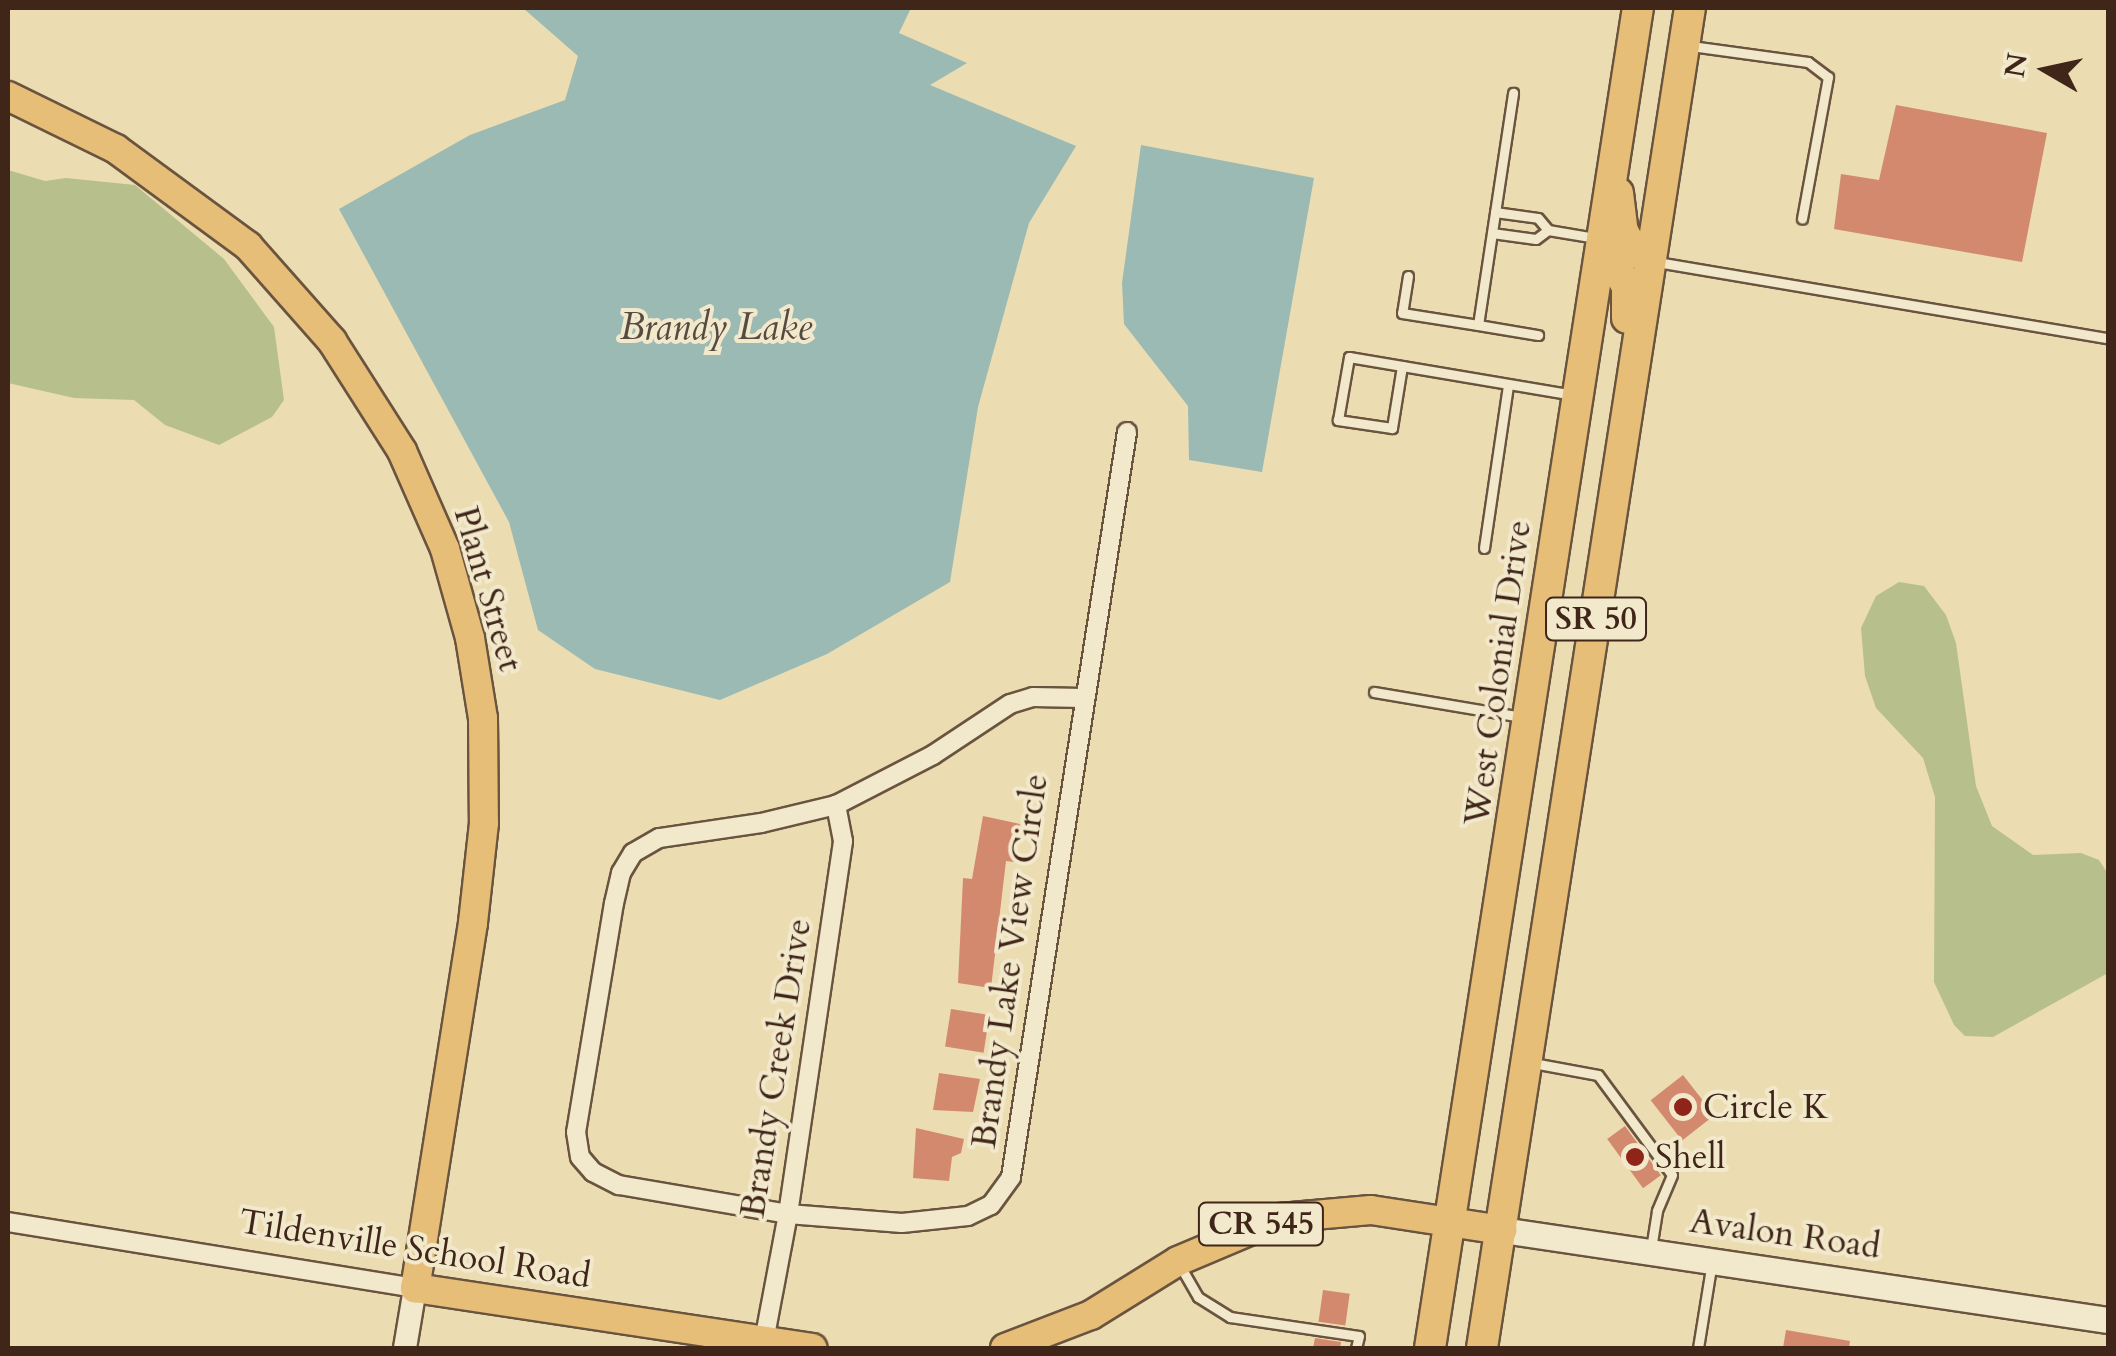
<!DOCTYPE html>
<html>
<head>
<meta charset="utf-8">
<style>
  body { margin:0 }
  #map { position:relative; width:2116px; height:1356px; overflow:hidden; background:#ebdcb1; font-family:Cardo,serif }
  div>[style] { position:absolute }
  [style*='--x'] { left:calc(var(--x)*1px); top:calc(var(--y)*1px); width:calc(var(--w)*1px); rotate:calc(var(--a)*1deg) }
  .green>* { inset:0; background:#b7c08c }
  .water>* { inset:0; background:#9abab3 }
  .building>* { inset:0; background:#d3896e; transform-origin:0 0 }
  .roads { filter:drop-shadow(2px 0 #6a543f) drop-shadow(-2px 0 #6a543f) drop-shadow(0 2px #6a543f) drop-shadow(0 -2px #6a543f) }
  .service>* { height:9px; margin:-4.5px; padding:0 4.5px; transform-origin:4.5px; border-radius:4.5px; background:#f2e8cc }
  .minor>* { height:18px; margin:-9px; padding:0 9px; transform-origin:9px; border-radius:9px; background:#f2e8cc }
  .tertiary>* { height:22px; margin:-11px; padding:0 11px; transform-origin:11px; border-radius:11px; background:#f2e8cc }
  .secondary>* { height:25px; margin:-12.5px; padding:0 12.5px; transform-origin:12.5px; border-radius:12.5px; background:#f2e8cc }
  .primary>* { height:28px; margin:-14px; padding:0 14px; transform-origin:14px; border-radius:14px; background:#e6be78 }
  .trunk>* { height:30px; margin:-15px; padding:0 15px; transform-origin:15px; border-radius:15px; background:#e6be78 }
  .dots>* { width:28px; height:28px; translate:-50% -50%; box-sizing:border-box; border:5px solid #f2e8cc; border-radius:50% }
  span { translate:-50% -50%; white-space:nowrap; text-align:center; line-height:1.15; -webkit-text-stroke:8px #f2e8cc; paint-order:stroke }
  .shield-label span { padding:2px 8px; background:#f2e8cc; border:2px solid; border-radius:8px; -webkit-text-stroke-width:0 }
  .shield-label { font-size:32px; color:#3f2619; font-weight:700 }
  .street-label { font-size:35px; color:#3f2619 }
  .poi-label { font-size:35px; color:#3f2619 }
  .left { translate:0 -50%; text-align:left }
  .water-label { font-size:38px; color:#564b40; font-style:italic }
  .frame { position:absolute; inset:0; border:10px solid #3f2619; pointer-events:none }
  .north { position:absolute; left:1996px; top:20px; width:100px; height:100px; -webkit-text-stroke:8px #f2e8cc; paint-order:stroke; rotate:279deg; font-size:28px; font-weight:700; line-height:40px; text-align:center; color:#3f2619 }
  .north::after { content:''; display:block; margin:auto; width:35px; height:45px; background:#3f2619; clip-path:polygon(50% 0,100% 100%,50% 72%,0 100%) }
</style>
</head>
<body>
<div id="map">
  <div class="green">
    <div style="clip-path:polygon(8px 170px,45px 181px,66px 178px,135px 185px,224px 259px,274px 327px,284px 400px,272px 417px,219px 445px,165px 425px,134px 400px,74px 398px,8px 383px)"></div>
    <div style="clip-path:polygon(1899px 582px,1924px 586px,1946px 615px,1956px 643px,1976px 786px,1992px 826px,2033px 855px,2081px 853px,2099px 860px,2108px 874px,2108px 973px,1993px 1037px,1965px 1036px,1954px 1025px,1934px 982px,1935px 797px,1923px 758px,1876px 708px,1865px 676px,1861px 628px,1876px 596px)"></div>
  </div>
  <div class="water">
    <div style="clip-path:polygon(523px 8px,911px 8px,899px 33px,967px 63px,930px 85px,1076px 146px,1029px 223px,978px 407px,950px 582px,827px 654px,720px 700px,595px 669px,538px 630px,509px 522px,339px 209px,470px 135px,565px 100px,578px 56px)"></div>
    <div style="clip-path:polygon(1141px 145px,1314px 178px,1262px 472px,1189px 460px,1188px 406px,1124px 324px,1122px 283px)"></div>
  </div>
  <div class="building">
    <div style="clip-path:polygon(1896px 105px,2047px 133px,2022px 262px,1834px 229px,1841px 174px,1879px 180px)"></div>
    <div style="clip-path:polygon(983px 816px,1020px 824px,1014px 862px,1006px 861px,991px 988px,958px 983px,963px 878px,972px 879px)"></div>
    <div style="left:951px;top:1009px;width:39px;height:38px;rotate:9deg"></div>
    <div style="clip-path:polygon(939px 1073px,980px 1079px,973px 1112px,933px 1110px)"></div>
    <div style="left:1683px;top:1075px;width:51px;height:41px;rotate:52deg"></div>
    <div style="left:1625px;top:1126px;width:61px;height:22px;rotate:54deg"></div>
    <div style="clip-path:polygon(916px 1128px,964px 1139px,961px 1153px,952px 1157px,949px 1181px,913px 1178px)"></div>
    <div style="left:1323px;top:1290px;width:27px;height:32px;rotate:8deg"></div>
    <div style="clip-path:polygon(1786px 1330px,1850px 1341px,1849px 1348px,1783px 1348px)"></div>
    <div style="clip-path:polygon(1315px 1338px,1341px 1342px,1340px 1348px,1313px 1348px)"></div>
  </div>
  <div class="roads">
    <div class="service">
      <div style="--x:1691;--y:46;--w:118;--a:7.8"></div>
      <div style="--x:1808;--y:62;--w:25;--a:37"></div>
      <div style="--x:1828;--y:77;--w:144;--a:100.4"></div>
      <div style="--x:1495;--y:212;--w:43;--a:7.9"></div>
      <div style="--x:1538;--y:218;--w:16;--a:50"></div>
      <div style="--x:1548;--y:230;--w:49;--a:9.5"></div>
      <div style="--x:1492;--y:233;--w:44;--a:7.8"></div>
      <div style="--x:1536;--y:239;--w:15;--a:-37"></div>
      <div style="--x:1657;--y:262;--w:457;--a:9.6"></div>
      <div style="--x:1408;--y:276;--w:37;--a:99"></div>
      <div style="--x:1402;--y:313;--w:77;--a:9"></div>
      <div style="--x:1478;--y:325;--w:235;--a:-81.4"></div>
      <div style="--x:1478;--y:325;--w:61;--a:9.5"></div>
      <div style="--x:1402;--y:366;--w:63;--a:99.2"></div>
      <div style="--x:1392;--y:428;--w:55;--a:-171.6"></div>
      <div style="--x:1338;--y:420;--w:64;--a:-80.1"></div>
      <div style="--x:1349;--y:357;--w:228;--a:9.6"></div>
      <div style="--x:1484;--y:548;--w:165;--a:-81.6"></div>
      <div style="--x:1374;--y:692;--w:150;--a:9.6"></div>
      <div style="--x:1533;--y:1063;--w:66;--a:10.5"></div>
      <div style="--x:1598;--y:1075;--w:124;--a:53.5"></div>
      <div style="--x:1672;--y:1175;--w:39;--a:113"></div>
      <div style="--x:1657;--y:1211;--w:39;--a:99"></div>
      <div style="--x:1179;--y:1264;--w:38;--a:60"></div>
      <div style="--x:1198;--y:1297;--w:38;--a:32"></div>
      <div style="--x:1230;--y:1317;--w:130;--a:8.4"></div>
      <div style="--x:1359;--y:1336;--w:12;--a:104"></div>
      <div style="--x:1698;--y:1348;--w:87;--a:-80.8"></div>
    </div>
    <div class="minor">
      <div style="--x:1083;--y:698;--w:50;--a:-178.9"></div>
      <div style="--x:1033;--y:697;--w:24;--a:163"></div>
      <div style="--x:1010;--y:704;--w:92;--a:146.5"></div>
      <div style="--x:933;--y:755;--w:109;--a:152.7"></div>
      <div style="--x:836;--y:805;--w:77;--a:166.5"></div>
      <div style="--x:761;--y:823;--w:103;--a:171.6"></div>
      <div style="--x:659;--y:838;--w:30;--a:150"></div>
      <div style="--x:633;--y:853;--w:23;--a:121"></div>
      <div style="--x:621;--y:873;--w:31;--a:103"></div>
      <div style="--x:614;--y:903;--w:232;--a:99.4"></div>
      <div style="--x:576;--y:1132;--w:25;--a:81"></div>
      <div style="--x:580;--y:1157;--w:20;--a:49"></div>
      <div style="--x:593;--y:1172;--w:29;--a:27"></div>
      <div style="--x:619;--y:1185;--w:171;--a:9.7"></div>
      <div style="--x:788;--y:1214;--w:114;--a:4.5"></div>
      <div style="--x:902;--y:1223;--w:66;--a:-6.1"></div>
      <div style="--x:968;--y:1216;--w:25;--a:-26"></div>
      <div style="--x:991;--y:1205;--w:34;--a:-54"></div>
      <div style="--x:1011;--y:1177;--w:754;--a:-81.15"></div>
      <div style="--x:8;--y:1222;--w:412;--a:9.2"></div>
      <div style="--x:764;--y:1341;--w:129;--a:-79.3"></div>
      <div style="--x:788;--y:1214;--w:377;--a:-81.6"></div>
      <div style="--x:843;--y:841;--w:37;--a:-101"></div>
    </div>
    <div class="tertiary">
      <div style="--x:405;--y:1348;--w:61;--a:-80.5"></div>
    </div>
    <div class="secondary">
      <div style="--x:1502;--y:1230;--w:613;--a:8.45"></div>
    </div>
    <div class="primary">
      <div style="--x:8;--y:96;--w:120;--a:26.1"></div>
      <div style="--x:116;--y:149;--w:164;--a:36.3"></div>
      <div style="--x:248;--y:246;--w:127;--a:48.5"></div>
      <div style="--x:332;--y:341;--w:130;--a:57.5"></div>
      <div style="--x:402;--y:451;--w:107;--a:66.3"></div>
      <div style="--x:445;--y:549;--w:92;--a:74.3"></div>
      <div style="--x:470;--y:638;--w:81;--a:80.8"></div>
      <div style="--x:483;--y:718;--w:105;--a:89.5"></div>
      <div style="--x:484;--y:823;--w:101;--a:96.3"></div>
      <div style="--x:473;--y:923;--w:370;--a:99"></div>
      <div style="--x:415;--y:1288;--w:402;--a:8.6"></div>
      <div style="--x:1005;--y:1348;--w:92;--a:-21"></div>
      <div style="--x:1091;--y:1315;--w:102;--a:-31.8"></div>
      <div style="--x:1178;--y:1261;--w:111;--a:-22.9"></div>
      <div style="--x:1280;--y:1218;--w:91;--a:-5"></div>
      <div style="--x:1371;--y:1210;--w:133;--a:8.7"></div>
    </div>
    <div class="trunk">
      <div style="--x:1618;--y:193;--w:38;--a:83"></div>
      <div style="--x:1623;--y:231;--w:19;--a:62"></div>
      <div style="--x:1632;--y:248;--w:21;--a:35"></div>
      <div style="--x:1602;--y:239;--w:54;--a:62.5"></div>
      <div style="--x:1627;--y:287;--w:31;--a:90"></div>
      <div style="--x:1430;--y:1348;--w:1356;--a:-81.18"></div>
      <div style="--x:1482;--y:1348;--w:1356;--a:-81.18"></div>
    </div>
  </div>
  <div class="dots">
    <div style="left:1683px;top:1107px;background:#8f2418"></div>
    <div style="left:1635px;top:1157px;background:#8f2418"></div>
  </div>
  <div class="shield-label">
    <span style="left:1596px;top:619px">SR 50</span>
    <span style="left:1261px;top:1224px">CR 545</span>
  </div>
  <div class="street-label">
    <span style="left:488px;top:589px;rotate:74deg">Plant Street</span>
    <span style="left:1498px;top:673px;rotate:-82deg">West Colonial Drive</span>
    <span style="left:1010px;top:961px;rotate:-82deg">Brandy Lake View Circle</span>
    <span style="left:776px;top:1068px;rotate:-81deg">Brandy Creek Drive</span>
    <span style="left:1785px;top:1234px;rotate:8deg">Avalon Road</span>
    <span style="left:415px;top:1249px;rotate:9deg">Tildenville School Road</span>
  </div>
  <div class="poi-label">
    <span class="left" style="left:1703px;top:1107px">Circle K</span>
    <span class="left" style="left:1655px;top:1157px">Shell</span>
  </div>
  <div class="water-label">
    <span style="left:716px;top:328px">Brandy Lake</span>
  </div>
  <div class="frame"></div>
  <div class="north">N</div>
</div>
</body>
</html>
